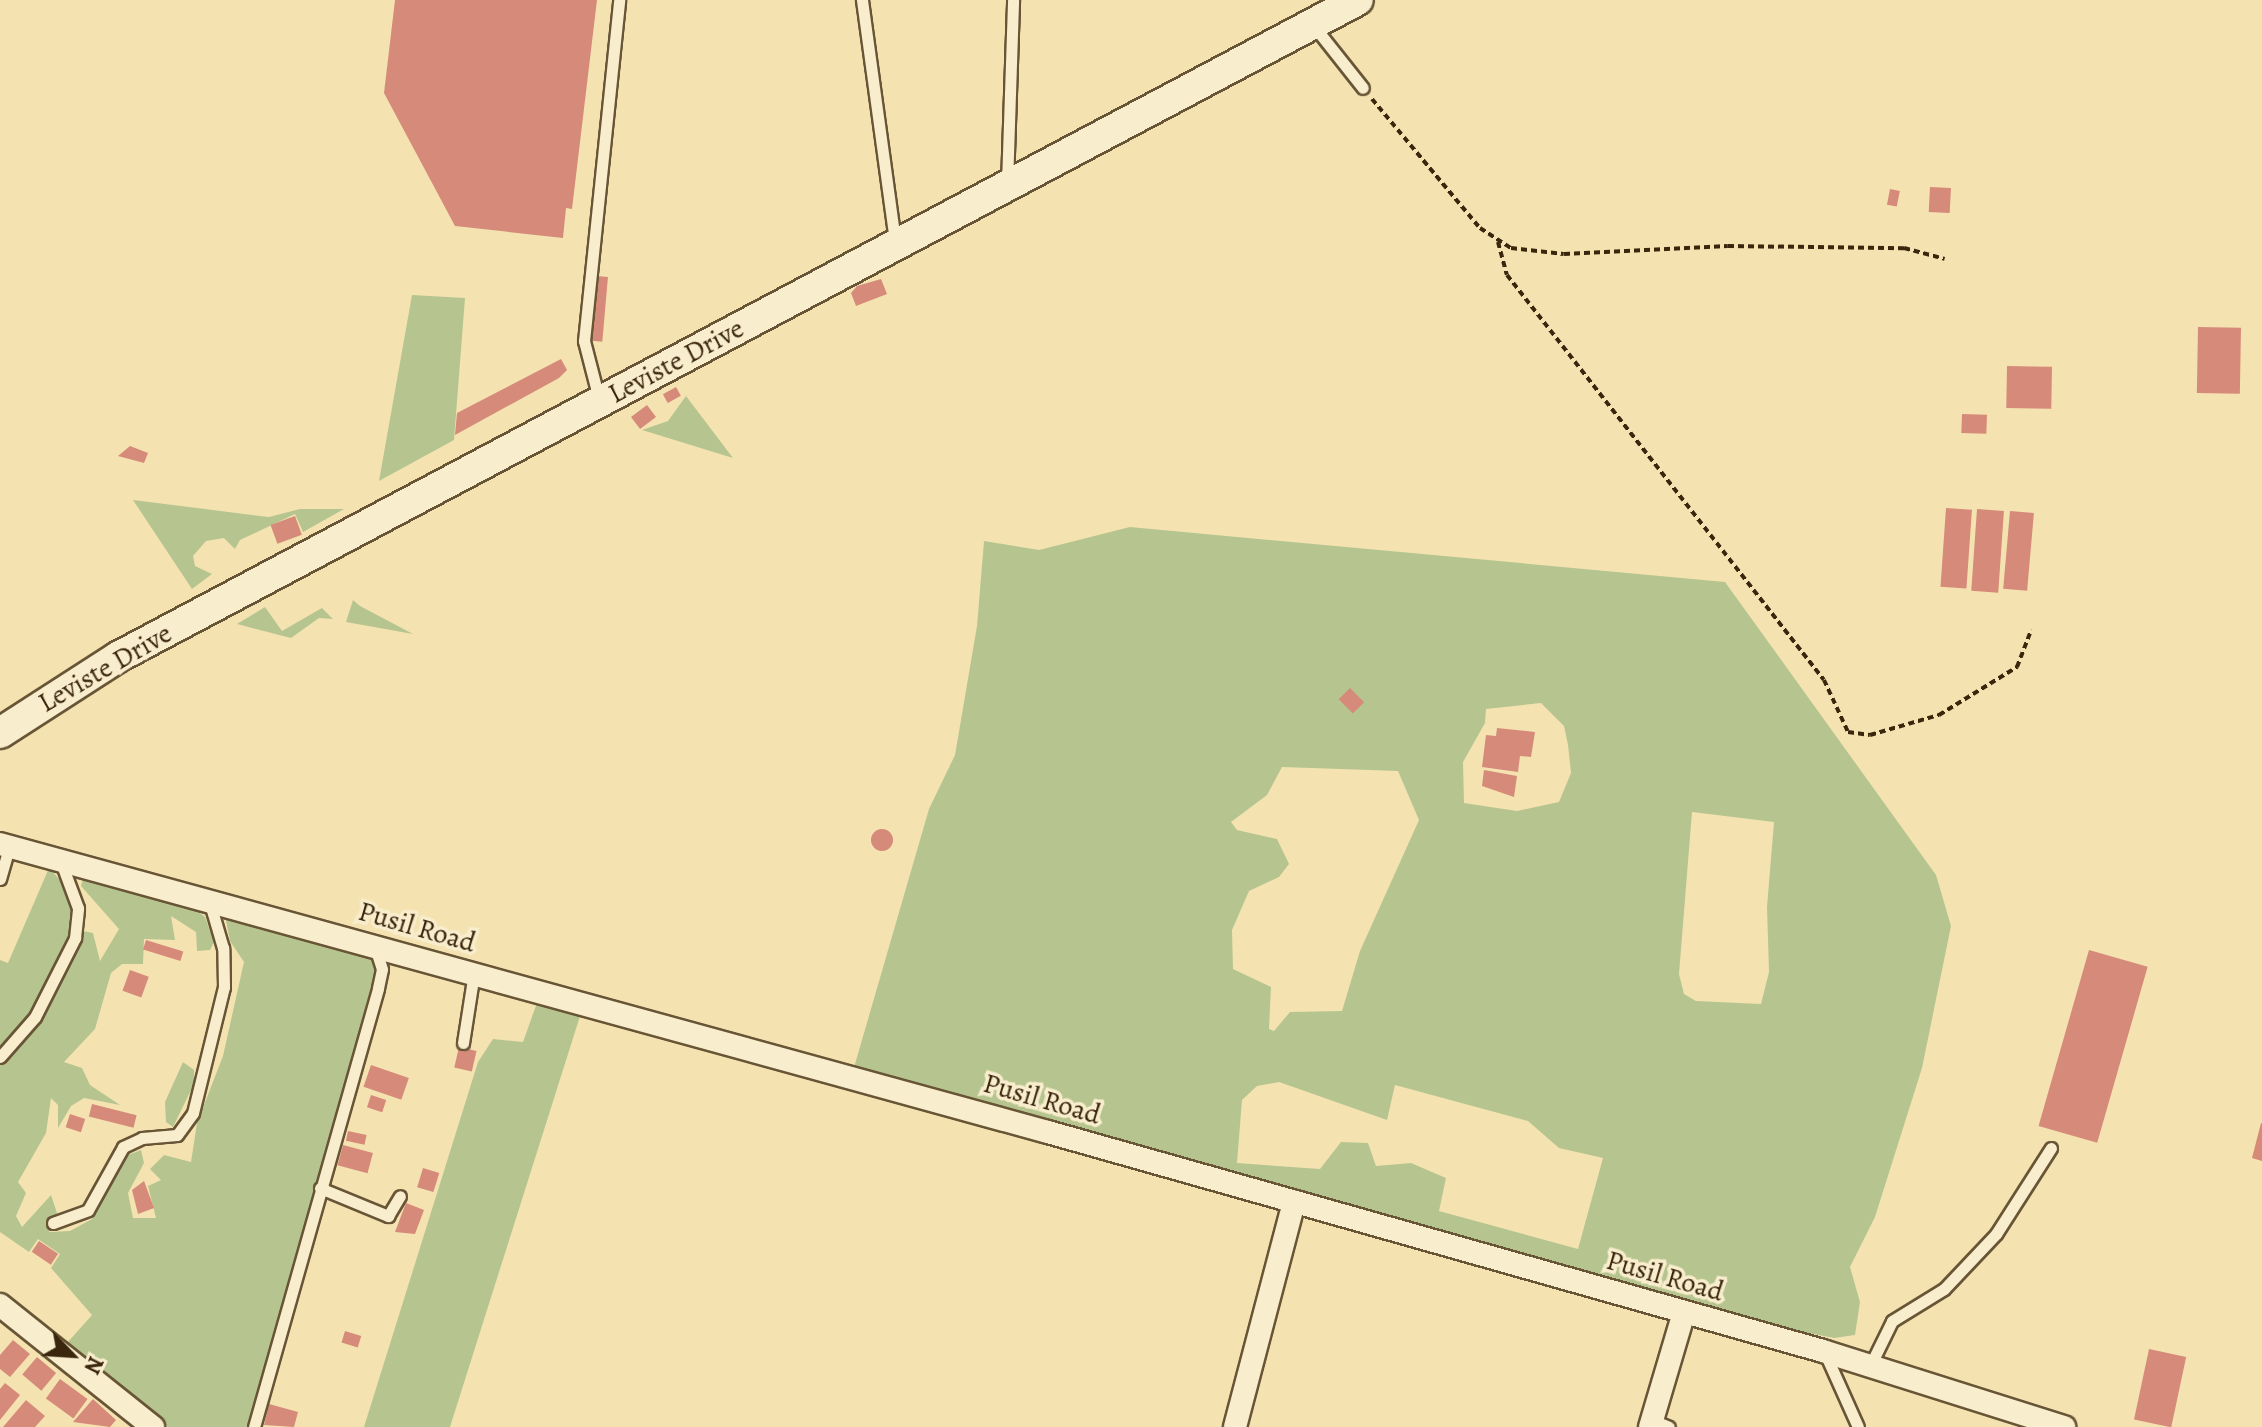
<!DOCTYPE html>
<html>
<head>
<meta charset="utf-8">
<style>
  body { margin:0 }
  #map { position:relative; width:2262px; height:1427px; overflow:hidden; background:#f4e3b1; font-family:Alegreya,serif }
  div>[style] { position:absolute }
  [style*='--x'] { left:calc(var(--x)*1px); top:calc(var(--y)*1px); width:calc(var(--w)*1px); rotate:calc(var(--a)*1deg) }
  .green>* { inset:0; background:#b6c58f }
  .building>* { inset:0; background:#d68a79; transform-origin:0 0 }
  .round { border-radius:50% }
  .path>* { height:4px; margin-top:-2px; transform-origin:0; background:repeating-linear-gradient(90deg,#3a260d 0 6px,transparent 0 10px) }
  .roads { filter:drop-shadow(2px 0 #685536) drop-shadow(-2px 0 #685536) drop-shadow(0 2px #685536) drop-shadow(0 -2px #685536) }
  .lane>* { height:11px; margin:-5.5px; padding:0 5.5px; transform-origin:5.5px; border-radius:5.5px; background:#f8edcc }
  .street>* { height:22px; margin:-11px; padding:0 11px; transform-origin:11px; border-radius:11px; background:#f8edcc }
  .secondary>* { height:30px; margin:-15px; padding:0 15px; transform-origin:15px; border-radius:15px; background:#f8edcc }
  span { translate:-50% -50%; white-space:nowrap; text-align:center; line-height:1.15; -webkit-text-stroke:7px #f8edcc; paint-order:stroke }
  .street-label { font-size:28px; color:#3a260d }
  .north { position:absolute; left:32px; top:1315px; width:80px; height:80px; -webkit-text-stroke:6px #f8edcc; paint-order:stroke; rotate:115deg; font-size:22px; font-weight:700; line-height:32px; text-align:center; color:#3a260d }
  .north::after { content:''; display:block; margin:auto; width:28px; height:36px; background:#3a260d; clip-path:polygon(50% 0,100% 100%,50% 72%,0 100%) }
</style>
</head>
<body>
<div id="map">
  <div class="green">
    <div style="clip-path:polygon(412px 295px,465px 298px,454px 440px,379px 481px)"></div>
    <div style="clip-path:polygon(686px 396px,733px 458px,642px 430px,668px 421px)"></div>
    <div style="clip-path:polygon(133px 500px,269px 517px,300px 509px,344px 509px,303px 532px,295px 514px,240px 540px,235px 549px,224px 538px,206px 541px,193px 556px,195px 566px,212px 574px,192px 589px)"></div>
    <div style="clip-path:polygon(evenodd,1130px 527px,1725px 582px,1936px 875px,1951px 926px,1922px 1068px,1875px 1217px,1850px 1267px,1860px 1302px,1855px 1335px,1834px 1338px,1782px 1328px,853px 1071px,929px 809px,955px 755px,977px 626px,984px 541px,1039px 550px,1130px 527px,1541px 703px,1564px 726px,1568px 745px,1571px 773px,1559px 802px,1517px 811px,1464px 803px,1463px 762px,1485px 723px,1486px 709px,1541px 703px,1130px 527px,1282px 767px,1398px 771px,1419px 820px,1360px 951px,1342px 1011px,1290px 1012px,1274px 1031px,1269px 1029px,1271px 987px,1233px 969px,1232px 930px,1249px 891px,1279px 877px,1289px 864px,1277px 839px,1237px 830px,1231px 822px,1267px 795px,1282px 767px,1130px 527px,1692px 812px,1774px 822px,1767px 907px,1769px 972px,1761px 1004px,1696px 1001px,1684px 994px,1679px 974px,1692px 812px,1130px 527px,1279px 1082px,1387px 1120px,1395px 1085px,1528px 1121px,1559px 1148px,1603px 1158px,1578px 1249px,1439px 1211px,1446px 1178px,1411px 1163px,1376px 1166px,1368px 1143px,1341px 1142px,1320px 1169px,1237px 1163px,1242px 1100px,1257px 1086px,1279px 1082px)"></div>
    <div style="clip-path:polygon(353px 600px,360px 606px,413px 634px,346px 622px)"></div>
    <div style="clip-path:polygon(265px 607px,282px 631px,322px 608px,333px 619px,319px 618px,291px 638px,237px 624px)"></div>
    <div style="clip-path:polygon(49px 868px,60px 880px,78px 930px,93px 933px,100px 961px,119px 929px,81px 886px,84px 876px,190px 905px,205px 917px,214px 942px,210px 950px,197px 951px,196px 932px,171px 916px,175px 940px,144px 939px,143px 964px,122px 964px,111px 973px,95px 1029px,64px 1062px,82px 1068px,90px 1085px,120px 1105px,84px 1098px,71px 1106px,58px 1128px,58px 1105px,51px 1098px,46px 1133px,18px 1182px,26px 1193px,16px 1216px,22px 1227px,51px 1195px,57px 1213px,49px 1232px,70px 1231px,92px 1219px,123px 1157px,141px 1150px,144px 1163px,128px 1193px,133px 1218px,156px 1218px,148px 1186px,161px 1180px,150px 1169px,164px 1155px,191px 1162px,197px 1123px,223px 1056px,244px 962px,230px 941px,225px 915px,369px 957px,377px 966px,248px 1427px,168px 1427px,67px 1343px,92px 1315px,51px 1268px,60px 1254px,38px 1239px,29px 1252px,0 1232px,0 960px,8px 963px)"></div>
    <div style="clip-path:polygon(538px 1000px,581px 1013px,450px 1427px,364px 1427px,478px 1062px,493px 1039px,523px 1042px)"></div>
    <div style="clip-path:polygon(183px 1062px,194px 1070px,194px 1084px,173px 1127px,166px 1122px,165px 1102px)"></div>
  </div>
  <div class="building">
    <div style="clip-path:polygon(395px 0,597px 0,572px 209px,566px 208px,563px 238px,455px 226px,384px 93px)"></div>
    <div style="left:1930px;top:187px;width:21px;height:25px;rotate:3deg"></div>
    <div style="left:1890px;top:189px;width:10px;height:16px;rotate:11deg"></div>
    <div style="left:597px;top:276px;width:11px;height:65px;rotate:5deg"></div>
    <div style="clip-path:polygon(881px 279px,887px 294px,856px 306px,851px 293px,857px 286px)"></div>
    <div style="left:2198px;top:327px;width:43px;height:66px;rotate:1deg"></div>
    <div style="clip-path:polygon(561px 359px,567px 370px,559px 378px,455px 435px,457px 413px)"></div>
    <div style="left:2007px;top:366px;width:45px;height:42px;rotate:1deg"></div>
    <div style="left:676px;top:387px;width:10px;height:15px;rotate:61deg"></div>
    <div style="left:647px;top:405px;width:15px;height:20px;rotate:53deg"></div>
    <div style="left:1962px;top:414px;width:25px;height:19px;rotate:2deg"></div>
    <div style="clip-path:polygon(130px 446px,148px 453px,144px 463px,118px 456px)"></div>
    <div style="left:1946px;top:508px;width:26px;height:79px;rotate:4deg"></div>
    <div style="left:1977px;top:509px;width:27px;height:82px;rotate:4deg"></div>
    <div style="left:2010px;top:511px;width:24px;height:78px;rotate:5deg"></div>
    <div style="left:295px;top:516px;width:20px;height:26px;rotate:70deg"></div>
    <div style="left:1350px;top:688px;width:20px;height:16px;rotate:45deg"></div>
    <div style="clip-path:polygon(1497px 728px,1535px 732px,1531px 757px,1520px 756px,1518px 772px,1482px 767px,1486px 735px,1496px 736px)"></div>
    <div style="clip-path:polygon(1484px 770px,1517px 776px,1514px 797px,1482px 786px)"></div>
    <div class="round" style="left:871px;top:829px;width:22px;height:22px"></div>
    <div style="left:146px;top:940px;width:39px;height:10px;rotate:17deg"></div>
    <div style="left:2089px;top:950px;width:61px;height:183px;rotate:16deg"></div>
    <div style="left:130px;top:970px;width:20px;height:22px;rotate:20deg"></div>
    <div style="left:459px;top:1047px;width:18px;height:21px;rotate:13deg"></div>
    <div style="left:371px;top:1065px;width:40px;height:23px;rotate:19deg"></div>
    <div style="left:371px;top:1095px;width:16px;height:13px;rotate:18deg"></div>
    <div style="left:92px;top:1104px;width:46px;height:13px;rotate:14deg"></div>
    <div style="left:70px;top:1114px;width:16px;height:14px;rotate:18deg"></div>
    <div style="clip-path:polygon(2261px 1123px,2262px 1123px,2262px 1161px,2252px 1158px)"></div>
    <div style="left:348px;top:1131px;width:19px;height:10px;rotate:12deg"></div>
    <div style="left:343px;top:1145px;width:31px;height:21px;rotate:15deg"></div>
    <div style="left:423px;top:1168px;width:17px;height:20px;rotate:17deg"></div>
    <div style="clip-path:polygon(144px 1181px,154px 1208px,138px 1214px,132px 1190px)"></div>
    <div style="clip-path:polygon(406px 1203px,424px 1210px,415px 1234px,395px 1232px)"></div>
    <div style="left:39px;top:1241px;width:23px;height:13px;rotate:34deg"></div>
    <div style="left:345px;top:1331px;width:17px;height:12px;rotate:17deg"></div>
    <div style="clip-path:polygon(13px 1340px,30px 1354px,10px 1377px,0 1369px,0 1355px)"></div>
    <div style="left:2149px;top:1349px;width:38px;height:72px;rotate:12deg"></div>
    <div style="left:37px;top:1357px;width:25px;height:23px;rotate:40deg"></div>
    <div style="left:60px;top:1379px;width:34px;height:24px;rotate:36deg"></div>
    <div style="clip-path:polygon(5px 1383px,20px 1395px,0 1420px,0 1389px)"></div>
    <div style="clip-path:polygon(93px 1399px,116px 1420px,110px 1427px,73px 1422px)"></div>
    <div style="clip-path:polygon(26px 1400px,45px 1416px,35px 1427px,3px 1427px)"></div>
    <div style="clip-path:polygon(269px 1404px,298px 1412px,294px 1427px,264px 1425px)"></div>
  </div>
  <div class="path">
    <div style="--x:1372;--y:99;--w:168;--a:50.1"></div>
    <div style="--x:1480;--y:228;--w:37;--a:33"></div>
    <div style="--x:1511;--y:248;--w:53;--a:6.5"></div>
    <div style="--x:1564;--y:254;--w:164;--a:-2.8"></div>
    <div style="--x:1728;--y:246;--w:176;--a:0.7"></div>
    <div style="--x:1904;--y:248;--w:42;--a:15"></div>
    <div style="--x:1498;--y:242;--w:34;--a:75"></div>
    <div style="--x:1507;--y:275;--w:514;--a:51.95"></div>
    <div style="--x:1824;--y:680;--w:57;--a:65.2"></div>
    <div style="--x:1848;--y:732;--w:22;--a:8"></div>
    <div style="--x:1870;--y:735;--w:72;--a:-16.2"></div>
    <div style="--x:1939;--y:715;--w:92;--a:-31.6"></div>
    <div style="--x:2017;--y:667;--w:40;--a:-69"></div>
  </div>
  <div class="roads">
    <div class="lane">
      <div style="--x:862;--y:0;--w:243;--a:82.2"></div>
      <div style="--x:1313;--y:25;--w:80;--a:51.6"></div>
      <div style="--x:1007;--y:184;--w:184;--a:-88.1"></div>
      <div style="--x:599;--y:399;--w:60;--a:-104.5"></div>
      <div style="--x:584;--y:341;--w:343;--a:-84.1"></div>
      <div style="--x:0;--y:879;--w:33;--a:-74"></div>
      <div style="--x:463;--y:1043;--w:71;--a:-81.1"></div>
      <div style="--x:0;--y:1057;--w:53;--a:-48.8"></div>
      <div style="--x:35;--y:1017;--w:89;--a:-63.1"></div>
      <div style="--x:75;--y:938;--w:30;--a:-84"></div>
      <div style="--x:78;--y:908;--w:49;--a:-110.3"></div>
      <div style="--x:320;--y:1188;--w:74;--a:22.4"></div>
      <div style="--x:388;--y:1216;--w:23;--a:-59"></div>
      <div style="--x:53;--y:1223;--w:37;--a:-20"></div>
      <div style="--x:88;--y:1210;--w:72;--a:-60.9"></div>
      <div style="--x:123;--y:1147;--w:21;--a:-25"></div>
      <div style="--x:142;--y:1138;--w:35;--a:-5"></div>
      <div style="--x:177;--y:1135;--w:27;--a:-54"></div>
      <div style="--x:193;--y:1113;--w:130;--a:-76.2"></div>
      <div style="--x:224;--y:987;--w:39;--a:-91"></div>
      <div style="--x:223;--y:948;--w:50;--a:-106.3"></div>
      <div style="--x:1824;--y:1351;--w:83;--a:65.9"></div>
      <div style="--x:1870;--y:1366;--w:50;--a:-63.9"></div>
      <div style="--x:1892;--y:1321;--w:61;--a:-31.6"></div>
      <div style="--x:1944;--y:1289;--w:76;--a:-46.6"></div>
      <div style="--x:1996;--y:1234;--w:102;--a:-57.4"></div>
      <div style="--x:1652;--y:1420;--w:18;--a:22"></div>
      <div style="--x:254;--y:1427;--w:456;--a:-74.2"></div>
      <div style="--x:378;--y:988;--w:19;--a:-78"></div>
      <div style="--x:382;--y:969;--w:23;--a:-108"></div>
    </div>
    <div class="street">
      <div style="--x:0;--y:844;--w:1087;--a:15.37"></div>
      <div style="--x:1048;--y:1132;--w:805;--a:15.78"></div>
      <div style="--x:1823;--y:1351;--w:253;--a:17.5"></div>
      <div style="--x:0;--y:1305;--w:196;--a:38.6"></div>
      <div style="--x:1235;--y:1427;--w:233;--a:-75.3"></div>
      <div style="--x:1650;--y:1427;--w:120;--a:-73.5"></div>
    </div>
    <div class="secondary">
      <div style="--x:0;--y:733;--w:140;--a:-32.8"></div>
      <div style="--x:118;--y:657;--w:1403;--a:-27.92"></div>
    </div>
  </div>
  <div class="street-label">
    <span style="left:676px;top:361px;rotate:-28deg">Leviste Drive</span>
    <span style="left:105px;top:668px;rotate:-30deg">Leviste Drive</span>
    <span style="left:417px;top:927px;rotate:16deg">Pusil Road</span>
    <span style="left:1042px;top:1099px;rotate:16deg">Pusil Road</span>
    <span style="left:1665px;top:1276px;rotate:16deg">Pusil Road</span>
  </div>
  <div class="north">N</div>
</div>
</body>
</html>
